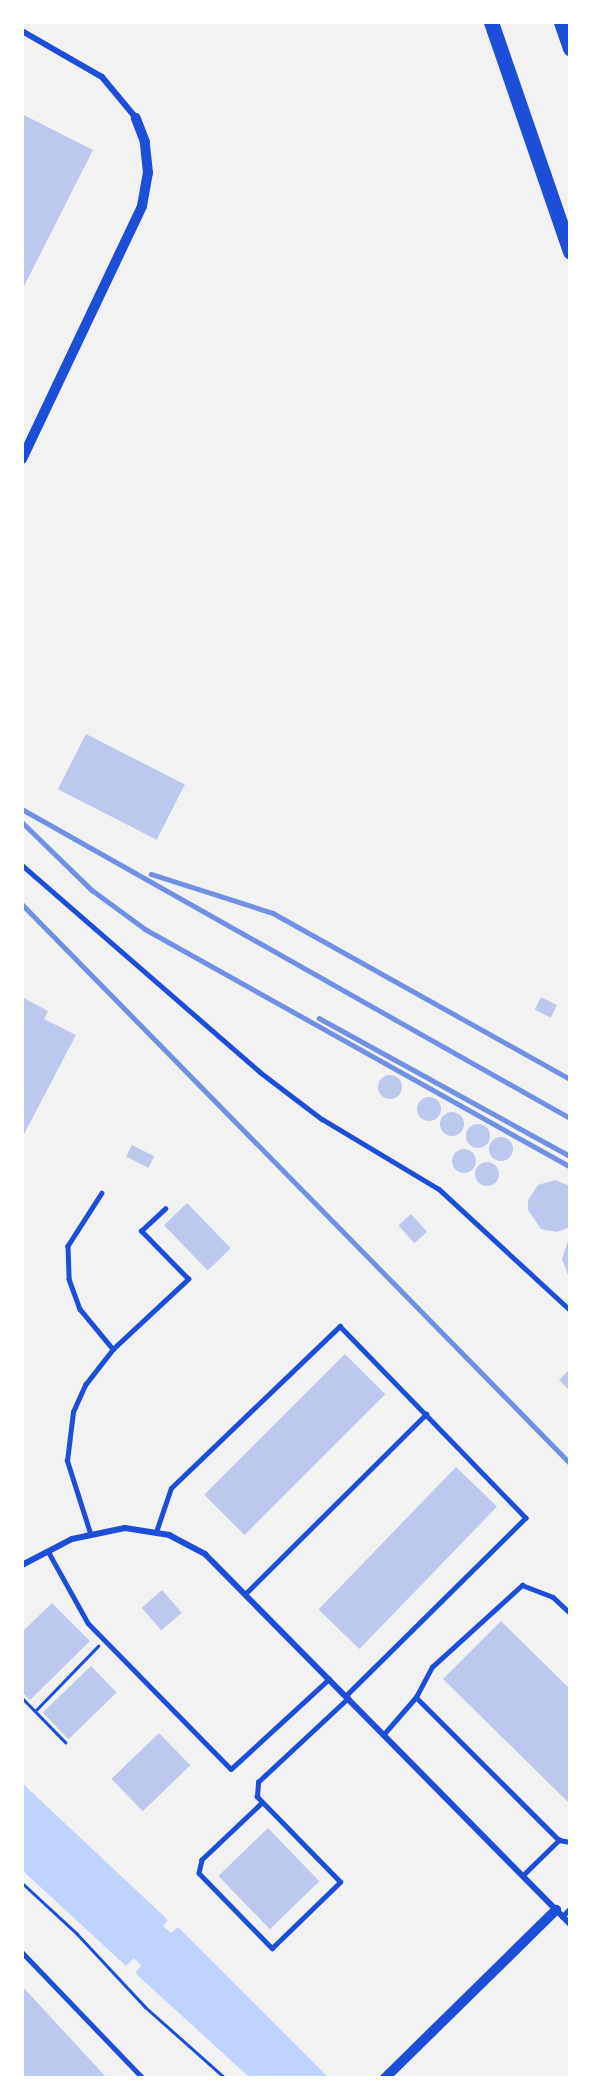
<!DOCTYPE html>
<html>
<head>
<meta charset="utf-8">
<style>
  body { margin:0 }
  #map { position:relative; width:592px; height:2100px; overflow:hidden; background:#f2f2f2; font-family:"Open Sans",sans-serif }
  div>[style] { position:absolute }
  [style*='--x'] { left:calc(var(--x)*1px); top:calc(var(--y)*1px); width:calc(var(--w)*1px); rotate:calc(var(--a)*1deg) }
  .water>* { inset:0; background:#bfd3fe }
  .building>* { inset:0; background:#bdc9ec; transform-origin:0 0 }
  .round { border-radius:50% }
  .path>* { height:3px; margin:-1.5px; padding:0 1.5px; transform-origin:1.5px; border-radius:1.5px; background:#1d4ed8 }
  .service>* { height:4.5px; margin:-2.25px; padding:0 2.25px; transform-origin:2.25px; border-radius:2.25px; background:#1d4ed8 }
  .minor>* { height:6px; margin:-3px; padding:0 3px; transform-origin:3px; border-radius:3px; background:#1d4ed8 }
  .tertiary>* { height:10px; margin:-5px; padding:0 5px; transform-origin:5px; border-radius:5px; background:#1d4ed8 }
  .motorway>* { height:15px; margin:-7.5px; padding:0 7.5px; transform-origin:7.5px; border-radius:7.5px; background:#1d4ed8 }
  .rail>* { height:4.5px; margin:-2.25px; padding:0 2.25px; transform-origin:2.25px; border-radius:2.25px; background:#7290e2 }
  span { translate:-50% -50%; white-space:nowrap; text-align:center; line-height:1.15; -webkit-text-stroke:6px #fff; paint-order:stroke }
  .frame { position:absolute; inset:0; border:24px solid #fff; pointer-events:none }
</style>
</head>
<body>
<div id="map">
  <div class="water">
    <div style="clip-path:polygon(22px 1783px,168px 1920px,163px 1926px,171px 1933px,178px 1927px,328px 2077px,249px 2077px,135px 1973px,141px 1966px,134px 1958px,126px 1966px,23px 1871px)"></div>
  </div>
  <div class="building">
    <div style="clip-path:polygon(22px 114px,93px 150px,22px 290px)"></div>
    <div style="left:86px;top:734px;width:111px;height:62px;rotate:27deg"></div>
    <div style="clip-path:polygon(22px 997px,48px 1011px,44px 1019px,76px 1035px,22px 1138px)"></div>
    <div style="left:541px;top:997px;width:18px;height:14px;rotate:27deg"></div>
    <div class="round" style="left:378px;top:1075px;width:24px;height:24px"></div>
    <div class="round" style="left:417px;top:1097px;width:24px;height:24px"></div>
    <div class="round" style="left:440px;top:1112px;width:24px;height:24px"></div>
    <div class="round" style="left:466px;top:1124px;width:24px;height:24px"></div>
    <div class="round" style="left:489px;top:1137px;width:24px;height:24px"></div>
    <div style="left:132px;top:1145px;width:25px;height:13px;rotate:27deg"></div>
    <div class="round" style="left:452px;top:1149px;width:24px;height:24px"></div>
    <div class="round" style="left:475px;top:1162px;width:24px;height:24px"></div>
    <div style="clip-path:polygon(555px 1180px,570px 1186px,570px 1227px,557px 1232px,541px 1229px,528px 1210px,528px 1200px,538px 1185px)"></div>
    <div style="left:187px;top:1203px;width:63px;height:32px;rotate:46deg"></div>
    <div style="left:411px;top:1214px;width:24px;height:17px;rotate:48deg"></div>
    <div style="clip-path:polygon(570px 1235px,570px 1281px,562px 1259px)"></div>
    <div style="left:345px;top:1354px;width:57px;height:199px;rotate:45deg"></div>
    <div style="clip-path:polygon(570px 1369px,570px 1391px,559px 1380px)"></div>
    <div style="left:456px;top:1467px;width:57px;height:198px;rotate:44deg"></div>
    <div style="left:162px;top:1590px;width:30px;height:27px;rotate:49deg"></div>
    <div style="clip-path:polygon(52px 1603px,90px 1641px,30px 1700px,22px 1692px,22px 1632px)"></div>
    <div style="clip-path:polygon(501px 1621px,570px 1689px,570px 1804px,443px 1679px)"></div>
    <div style="left:91px;top:1666px;width:37px;height:67px;rotate:46deg"></div>
    <div style="left:159px;top:1733px;width:45px;height:66px;rotate:46deg"></div>
    <div style="left:268px;top:1828px;width:74px;height:69px;rotate:46deg"></div>
    <div style="clip-path:polygon(22px 1986px,107px 2078px,22px 2078px)"></div>
  </div>
  <div class="path">
    <div style="--x:22;--y:1698;--w:62;--a:45.7"></div>
    <div style="--x:35;--y:1711;--w:91;--a:-45.9"></div>
    <div style="--x:22;--y:1883;--w:75;--a:42.8"></div>
    <div style="--x:77;--y:1934;--w:100;--a:47"></div>
    <div style="--x:145;--y:2007;--w:107;--a:41.6"></div>
  </div>
  <div class="service">
    <div style="--x:22;--y:865;--w:315;--a:41"></div>
    <div style="--x:260;--y:1072;--w:78;--a:37.2"></div>
    <div style="--x:322;--y:1119;--w:136;--a:30.9"></div>
    <div style="--x:439;--y:1189;--w:178;--a:42.7"></div>
    <div style="--x:102;--y:1193;--w:63;--a:122.7"></div>
    <div style="--x:68;--y:1246;--w:33;--a:88"></div>
    <div style="--x:69;--y:1279;--w:32;--a:70"></div>
    <div style="--x:80;--y:1309;--w:52;--a:50.5"></div>
    <div style="--x:156;--y:1532;--w:46;--a:-71.2"></div>
    <div style="--x:171;--y:1488;--w:234;--a:-43.8"></div>
    <div style="--x:340;--y:1326;--w:267;--a:45.9"></div>
    <div style="--x:526;--y:1518;--w:253;--a:135.3"></div>
    <div style="--x:90;--y:1533;--w:76;--a:-107.7"></div>
    <div style="--x:67;--y:1461;--w:49;--a:-83"></div>
    <div style="--x:73;--y:1412;--w:30;--a:-66"></div>
    <div style="--x:85;--y:1385;--w:46;--a:-52.1"></div>
    <div style="--x:113;--y:1349;--w:103;--a:-43"></div>
    <div style="--x:188;--y:1279;--w:67;--a:-134.4"></div>
    <div style="--x:141;--y:1231;--w:33;--a:-43"></div>
    <div style="--x:48;--y:1551;--w:82;--a:60.9"></div>
    <div style="--x:88;--y:1623;--w:204;--a:45.6"></div>
    <div style="--x:231;--y:1769;--w:133;--a:-42.6"></div>
    <div style="--x:246;--y:1593;--w:254;--a:-44.8"></div>
    <div style="--x:416;--y:1697;--w:202;--a:45"></div>
    <div style="--x:384;--y:1734;--w:49;--a:-49.1"></div>
    <div style="--x:416;--y:1697;--w:34;--a:-62"></div>
    <div style="--x:432;--y:1667;--w:122;--a:-42.3"></div>
    <div style="--x:522;--y:1585;--w:33;--a:21"></div>
    <div style="--x:553;--y:1597;--w:23;--a:43"></div>
    <div style="--x:262;--y:1803;--w:83;--a:136.5"></div>
    <div style="--x:202;--y:1860;--w:13;--a:103"></div>
    <div style="--x:199;--y:1873;--w:105;--a:45.8"></div>
    <div style="--x:272;--y:1948;--w:95;--a:-44.1"></div>
    <div style="--x:340;--y:1882;--w:119;--a:-134.3"></div>
    <div style="--x:257;--y:1797;--w:15;--a:-86"></div>
    <div style="--x:258;--y:1782;--w:123;--a:-43"></div>
    <div style="--x:522;--y:1876;--w:52;--a:-44.2"></div>
    <div style="--x:559;--y:1840;--w:11;--a:10"></div>
    <div style="--x:562;--y:1917;--w:12;--a:-48"></div>
    <div style="--x:22;--y:1952;--w:175;--a:46.2"></div>
  </div>
  <div class="minor">
    <div style="--x:22;--y:31;--w:92;--a:29.9"></div>
    <div style="--x:102;--y:77;--w:53;--a:50.3"></div>
    <div style="--x:22;--y:1565;--w:56;--a:-27.5"></div>
    <div style="--x:72;--y:1539;--w:54;--a:-11.7"></div>
    <div style="--x:125;--y:1528;--w:45;--a:9"></div>
    <div style="--x:169;--y:1535;--w:41;--a:27.8"></div>
    <div style="--x:205;--y:1554;--w:520;--a:45.39"></div>
  </div>
  <div class="tertiary">
    <div style="--x:22;--y:459;--w:280;--a:-64.6"></div>
    <div style="--x:142;--y:206;--w:34;--a:-80"></div>
    <div style="--x:148;--y:173;--w:31;--a:-96"></div>
    <div style="--x:145;--y:142;--w:26;--a:-111"></div>
    <div style="--x:385;--y:2078;--w:240;--a:-44.5"></div>
  </div>
  <div class="motorway">
    <div style="--x:491;--y:22;--w:243;--a:71"></div>
    <div style="--x:561;--y:22;--w:28;--a:71"></div>
  </div>
  <div class="rail">
    <div style="--x:22;--y:809;--w:629;--a:29.42"></div>
    <div style="--x:22;--y:822;--w:98;--a:44.2"></div>
    <div style="--x:92;--y:890;--w:66;--a:36.3"></div>
    <div style="--x:145;--y:929;--w:487;--a:29.2"></div>
    <div style="--x:151;--y:874;--w:128;--a:17.7"></div>
    <div style="--x:273;--y:913;--w:340;--a:29.2"></div>
    <div style="--x:22;--y:904;--w:783;--a:45.57"></div>
    <div style="--x:319;--y:1018;--w:286;--a:28.8"></div>
  </div>
  <div class="frame"></div>
</div>
</body>
</html>
